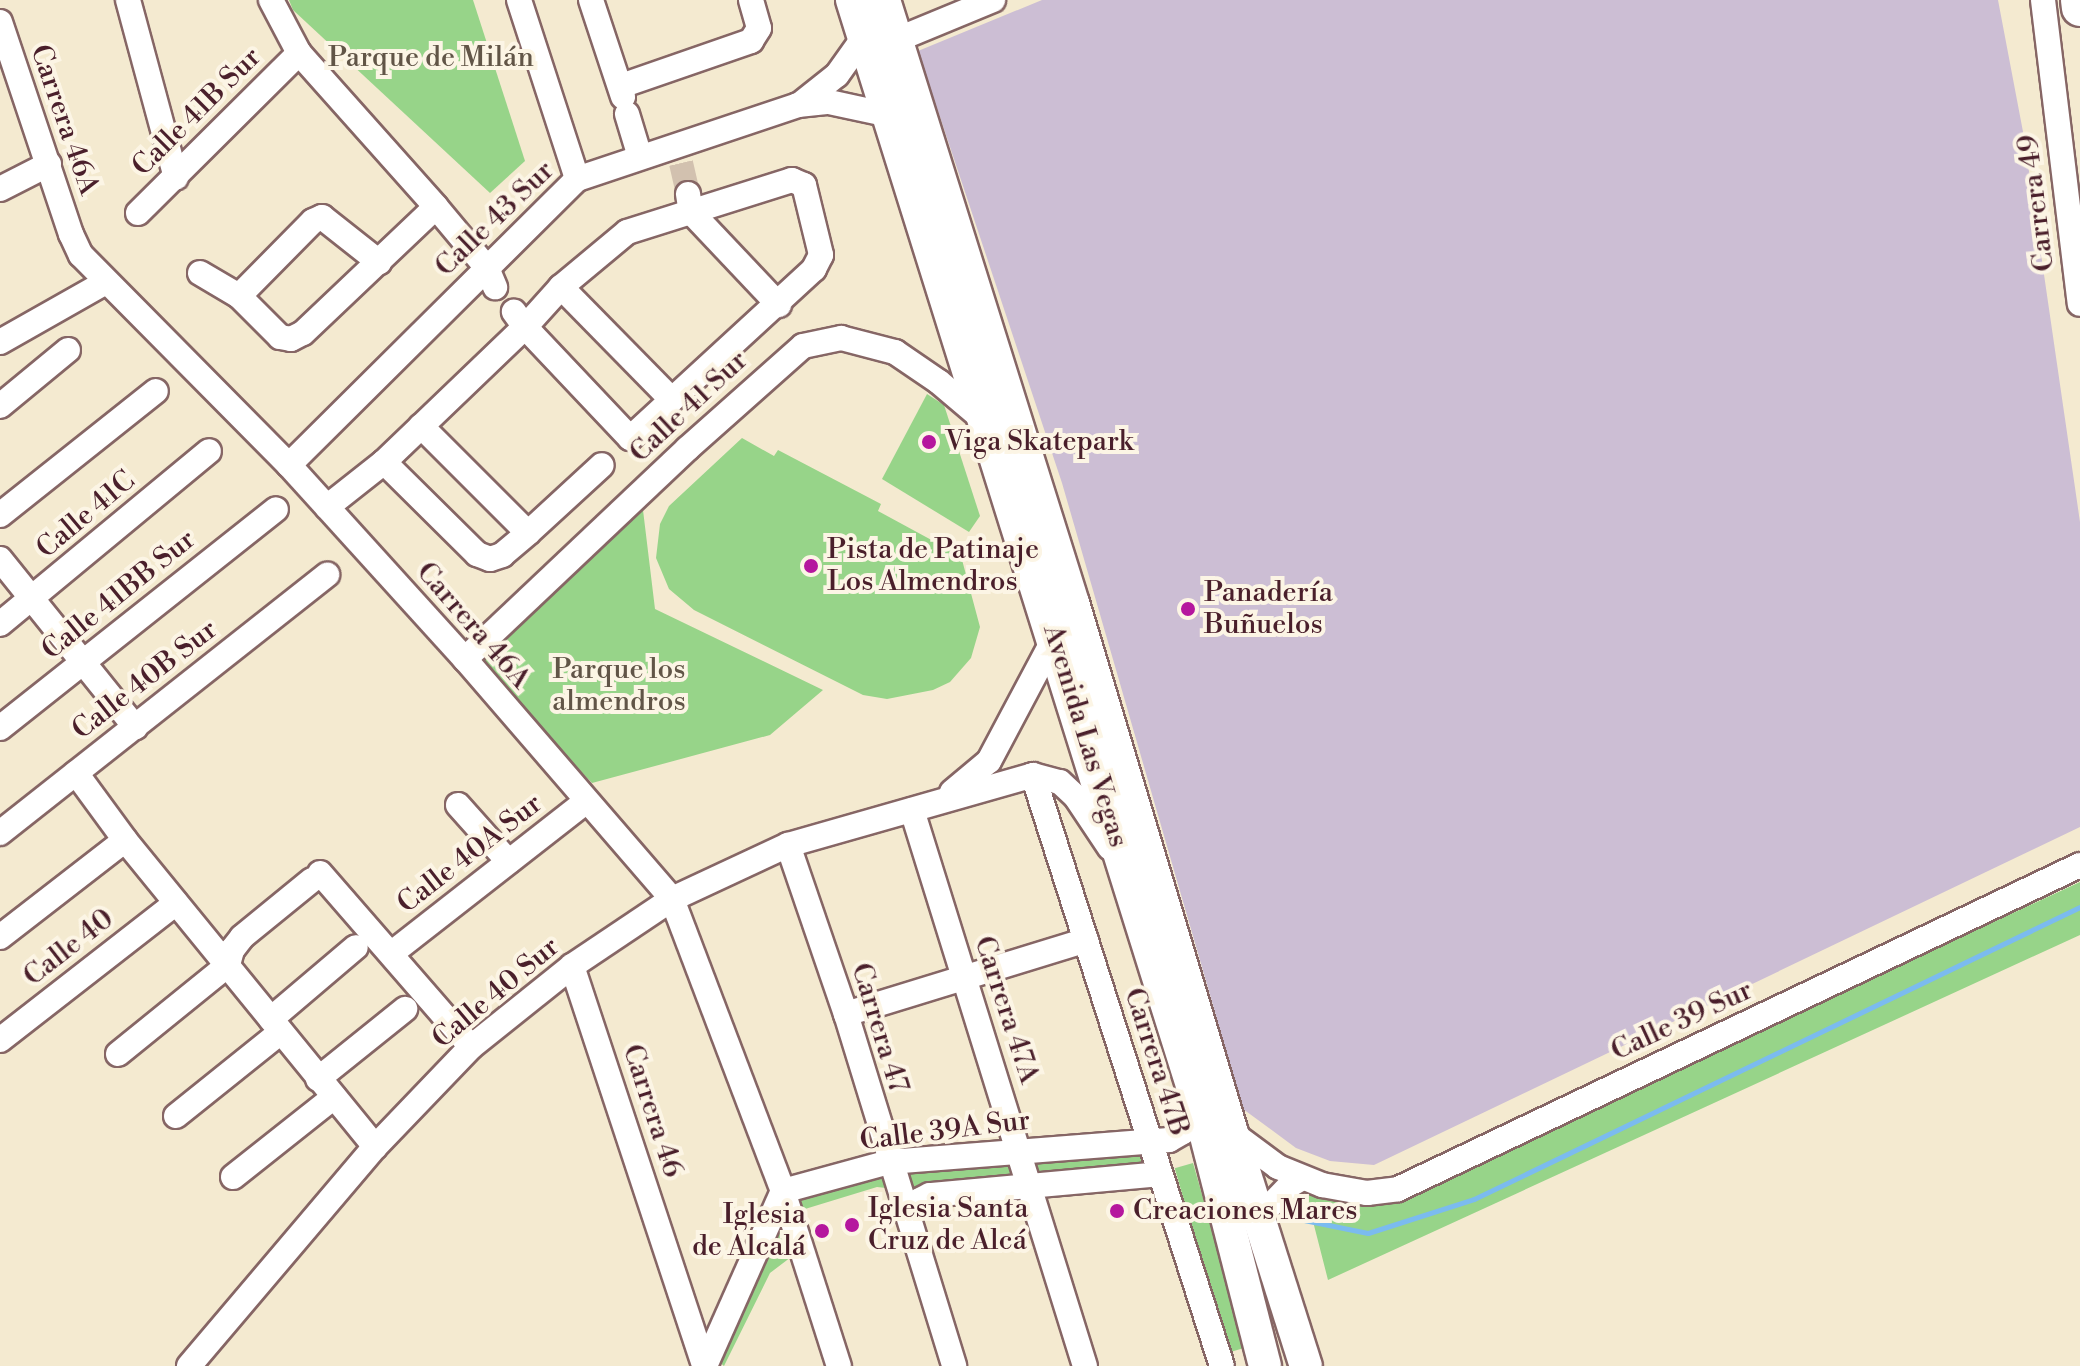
<!DOCTYPE html>
<html>
<head>
<meta charset="utf-8">
<style>
  body { margin:0 }
  #map { position:relative; width:2080px; height:1366px; overflow:hidden; background:#f4ead0; font-family:"Libre Bodoni",serif }
  div>[style] { position:absolute }
  [style*='--x'] { left:calc(var(--x)*1px); top:calc(var(--y)*1px); width:calc(var(--w)*1px); rotate:calc(var(--a)*1deg) }
  .industrial>* { inset:0; background:#ccbed4 }
  .green>* { inset:0; background:#97d489; transform-origin:0 0 }
  .stream>* { height:5px; margin:-2.5px; padding:0 2.5px; transform-origin:2.5px; border-radius:2.5px; background:#7bbbef }
  .minor-tunnel>* { height:24px; margin-top:-12px; transform-origin:0; background:repeating-linear-gradient(90deg,#d2c1af 0 24px,transparent 0 36px) }
  .roads { filter:drop-shadow(2px 0 #866665) drop-shadow(-2px 0 #866665) drop-shadow(0 2px #866665) drop-shadow(0 -2px #866665) }
  .minor>* { height:24px; margin:-12px; padding:0 12px; transform-origin:12px; border-radius:12px; background:#fff }
  .major>* { height:32px; margin:-16px; padding:0 16px; transform-origin:16px; border-radius:16px; background:#fff }
  .highway>* { height:36px; margin:-18px; padding:0 18px; transform-origin:18px; border-radius:18px; background:#fff }
  .dots>* { width:22px; height:22px; translate:-50% -50%; box-sizing:border-box; border:4px solid #fcf5e5; border-radius:50% }
  span { translate:-50% -50%; white-space:nowrap; text-align:center; line-height:1.15; -webkit-text-stroke:8px #fcf5e5; paint-order:stroke }
  .park-label { font-size:28px; color:#615547 }
  .street-label { font-size:28px; color:#4a1f2b }
  .poi-label { font-size:28px; color:#4a1f2b }
  .left { translate:0 -50%; text-align:left }
  .right { translate:-100% -50%; text-align:right }
</style>
</head>
<body>
<div id="map">
  <div class="industrial">
    <div style="clip-path:polygon(1042px 0,1998px 0,2024px 137px,2080px 522px,2080px 827px,1374px 1165px,1330px 1161px,1296px 1148px,1243px 1109px,1062px 483px,918px 51px)"></div>
  </div>
  <div class="green">
    <div style="clip-path:polygon(289px 0,473px 0,525px 161px,490px 193px,293px 10px)"></div>
    <div style="clip-path:polygon(927px 394px,944px 405px,980px 516px,969px 532px,882px 479px)"></div>
    <div style="clip-path:polygon(742px 438px,774px 456px,778px 450px,881px 504px,878px 511px,961px 556px,980px 627px,971px 658px,950px 682px,933px 690px,887px 699px,863px 695px,694px 610px,669px 589px,656px 558px,660px 524px,669px 506px)"></div>
    <div style="clip-path:polygon(643px 510px,655px 609px,823px 690px,770px 735px,592px 783px,477px 663px)"></div>
    <div style="clip-path:polygon(2080px 882px,2080px 935px,1328px 1280px,1306px 1194px,1362px 1204px,1519px 1141px)"></div>
    <div style="clip-path:polygon(1139px 1142px,1148px 1174px,905px 1190px,877px 1187px,805px 1209px,801px 1213px,795px 1254px,770px 1273px,724px 1366px,711px 1355px,773px 1220px,815px 1182px)"></div>
    <div style="left:1193px;top:1163px;width:192px;height:19px;rotate:74deg"></div>
  </div>
  <div class="stream">
    <div style="--x:1304;--y:1220;--w:65;--a:11.5"></div>
    <div style="--x:1368;--y:1233;--w:111;--a:-17.8"></div>
    <div style="--x:1474;--y:1199;--w:673;--a:-25.73"></div>
  </div>
  <div class="minor-tunnel">
    <div style="--x:681;--y:163;--w:32;--a:77"></div>
  </div>
  <div class="roads">
    <div class="minor">
      <div style="--x:128;--y:0;--w:184;--a:74.9"></div>
      <div style="--x:271;--y:0;--w:60;--a:62.2"></div>
      <div style="--x:299;--y:53;--w:206;--a:48.3"></div>
      <div style="--x:436;--y:207;--w:80;--a:50.1"></div>
      <div style="--x:487;--y:268;--w:21;--a:67"></div>
      <div style="--x:519;--y:0;--w:188;--a:72"></div>
      <div style="--x:591;--y:0;--w:102;--a:71.7"></div>
      <div style="--x:2043;--y:0;--w:306;--a:83.1"></div>
      <div style="--x:0;--y:22;--w:224;--a:71.5"></div>
      <div style="--x:71;--y:234;--w:23;--a:65"></div>
      <div style="--x:81;--y:255;--w:296;--a:45.3"></div>
      <div style="--x:289;--y:465;--w:262;--a:47.8"></div>
      <div style="--x:465;--y:659;--w:317;--a:49.2"></div>
      <div style="--x:672;--y:899;--w:312;--a:69.2"></div>
      <div style="--x:783;--y:1191;--w:184;--a:72.3"></div>
      <div style="--x:896;--y:40;--w:105;--a:-22.4"></div>
      <div style="--x:621;--y:86;--w:138;--a:-19.1"></div>
      <div style="--x:751;--y:41;--w:15;--a:-58"></div>
      <div style="--x:759;--y:28;--w:29;--a:-106"></div>
      <div style="--x:803;--y:102;--w:43;--a:-38.5"></div>
      <div style="--x:837;--y:75;--w:47;--a:-54.6"></div>
      <div style="--x:627;--y:114;--w:45;--a:73.2"></div>
      <div style="--x:0;--y:189;--w:55;--a:-27"></div>
      <div style="--x:688;--y:194;--w:18;--a:81"></div>
      <div style="--x:691;--y:212;--w:128;--a:46.6"></div>
      <div style="--x:138;--y:213;--w:227;--a:-44.8"></div>
      <div style="--x:200;--y:273;--w:45;--a:30.5"></div>
      <div style="--x:239;--y:296;--w:58;--a:45"></div>
      <div style="--x:280;--y:337;--w:11;--a:10"></div>
      <div style="--x:291;--y:339;--w:13;--a:-27"></div>
      <div style="--x:303;--y:333;--w:183;--a:-43.5"></div>
      <div style="--x:561;--y:287;--w:158;--a:45.5"></div>
      <div style="--x:239;--y:296;--w:105;--a:-45.4"></div>
      <div style="--x:313;--y:221;--w:10;--a:-24"></div>
      <div style="--x:322;--y:217;--w:73;--a:38.3"></div>
      <div style="--x:0;--y:342;--w:122;--a:-29.5"></div>
      <div style="--x:0;--y:406;--w:88;--a:-39.5"></div>
      <div style="--x:421;--y:426;--w:151;--a:45"></div>
      <div style="--x:384;--y:462;--w:131;--a:44.7"></div>
      <div style="--x:477;--y:554;--w:14;--a:21"></div>
      <div style="--x:490;--y:559;--w:13;--a:-18"></div>
      <div style="--x:502;--y:555;--w:34;--a:-40"></div>
      <div style="--x:528;--y:533;--w:100;--a:-42.6"></div>
      <div style="--x:289;--y:465;--w:406;--a:-44.8"></div>
      <div style="--x:577;--y:179;--w:233;--a:-18.5"></div>
      <div style="--x:798;--y:105;--w:31;--a:-6"></div>
      <div style="--x:829;--y:102;--w:61;--a:12.2"></div>
      <div style="--x:327;--y:507;--w:73;--a:-38.3"></div>
      <div style="--x:384;--y:462;--w:195;--a:-43.8"></div>
      <div style="--x:525;--y:327;--w:54;--a:-48"></div>
      <div style="--x:561;--y:287;--w:86;--a:-39.8"></div>
      <div style="--x:627;--y:232;--w:173;--a:-17.5"></div>
      <div style="--x:792;--y:180;--w:13;--a:23"></div>
      <div style="--x:804;--y:185;--w:72;--a:76.3"></div>
      <div style="--x:821;--y:255;--w:16;--a:117"></div>
      <div style="--x:814;--y:269;--w:250;--a:137.4"></div>
      <div style="--x:630;--y:438;--w:153;--a:-133.4"></div>
      <div style="--x:525;--y:327;--w:19;--a:-126"></div>
      <div style="--x:0;--y:515;--w:199;--a:-38.5"></div>
      <div style="--x:0;--y:559;--w:216;--a:51.2"></div>
      <div style="--x:0;--y:624;--w:271;--a:-39.6"></div>
      <div style="--x:465;--y:659;--w:306;--a:-43.4"></div>
      <div style="--x:687;--y:449;--w:155;--a:-41.6"></div>
      <div style="--x:803;--y:346;--w:39;--a:-12"></div>
      <div style="--x:841;--y:338;--w:56;--a:14.5"></div>
      <div style="--x:895;--y:352;--w:53;--a:34.3"></div>
      <div style="--x:939;--y:382;--w:60;--a:40.3"></div>
      <div style="--x:0;--y:728;--w:352;--a:-38.4"></div>
      <div style="--x:76;--y:773;--w:83;--a:53.8"></div>
      <div style="--x:125;--y:840;--w:396;--a:50.8"></div>
      <div style="--x:1033;--y:775;--w:620;--a:72.27"></div>
      <div style="--x:952;--y:792;--w:48;--a:-40"></div>
      <div style="--x:989;--y:761;--w:143;--a:-62"></div>
      <div style="--x:458;--y:805;--w:76;--a:48.2"></div>
      <div style="--x:912;--y:810;--w:582;--a:72.72"></div>
      <div style="--x:0;--y:833;--w:417;--a:-38.3"></div>
      <div style="--x:788;--y:845;--w:179;--a:71.1"></div>
      <div style="--x:846;--y:1014;--w:368;--a:72.9"></div>
      <div style="--x:320;--y:873;--w:230;--a:49"></div>
      <div style="--x:0;--y:937;--w:158;--a:-37.8"></div>
      <div style="--x:392;--y:953;--w:245;--a:-38"></div>
      <div style="--x:572;--y:966;--w:421;--a:71.7"></div>
      <div style="--x:846;--y:1014;--w:251;--a:-17.1"></div>
      <div style="--x:271;--y:1019;--w:111;--a:-40.3"></div>
      <div style="--x:0;--y:1040;--w:223;--a:-37.9"></div>
      <div style="--x:118;--y:1054;--w:141;--a:-39"></div>
      <div style="--x:228;--y:965;--w:16;--a:-75"></div>
      <div style="--x:232;--y:950;--w:16;--a:-52"></div>
      <div style="--x:242;--y:937;--w:90;--a:-39.2"></div>
      <div style="--x:318;--y:1079;--w:112;--a:-38.8"></div>
      <div style="--x:176;--y:1116;--w:134;--a:-38.7"></div>
      <div style="--x:1232;--y:1133;--w:57;--a:36.5"></div>
      <div style="--x:1278;--y:1167;--w:48;--a:22.2"></div>
      <div style="--x:1322;--y:1185;--w:46;--a:10.1"></div>
      <div style="--x:1367;--y:1193;--w:31;--a:-7"></div>
      <div style="--x:1398;--y:1189;--w:755;--a:-25.41"></div>
      <div style="--x:233;--y:1177;--w:129;--a:-38.4"></div>
      <div style="--x:1267;--y:1209;--w:33;--a:-46"></div>
      <div style="--x:1290;--y:1185;--w:14;--a:-30"></div>
      <div style="--x:909;--y:1217;--w:20;--a:-57"></div>
      <div style="--x:920;--y:1200;--w:11;--a:-27"></div>
      <div style="--x:930;--y:1195;--w:231;--a:-5.2"></div>
      <div style="--x:189;--y:1366;--w:287;--a:-49.7"></div>
      <div style="--x:375;--y:1147;--w:139;--a:-46.2"></div>
      <div style="--x:471;--y:1047;--w:129;--a:-38.7"></div>
      <div style="--x:572;--y:966;--w:120;--a:-33.8"></div>
      <div style="--x:672;--y:899;--w:128;--a:-25"></div>
      <div style="--x:788;--y:845;--w:255;--a:-15.9"></div>
      <div style="--x:1033;--y:775;--w:28;--a:15"></div>
      <div style="--x:1060;--y:782;--w:22;--a:43"></div>
      <div style="--x:1076;--y:797;--w:61;--a:56.3"></div>
      <div style="--x:705;--y:1366;--w:192;--a:-66"></div>
      <div style="--x:783;--y:1191;--w:110;--a:-15.3"></div>
      <div style="--x:889;--y:1162;--w:281;--a:-4.5"></div>
      <div style="--x:1169;--y:1140;--w:16;--a:-30"></div>
      <div style="--x:1183;--y:1132;--w:27;--a:-51"></div>
    </div>
    <div class="major">
      <div style="--x:852;--y:0;--w:1158;--a:72.61"></div>
      <div style="--x:1198;--y:1105;--w:269;--a:75.6"></div>
      <div style="--x:884;--y:0;--w:632;--a:72.6"></div>
      <div style="--x:1073;--y:603;--w:553;--a:73.3"></div>
      <div style="--x:1232;--y:1133;--w:244;--a:72.4"></div>
    </div>
    <div class="highway">
      <div style="--x:2079;--y:0;--w:8;--a:83"></div>
    </div>
  </div>
  <div class="dots">
    <div style="left:929px;top:442px;background:#b5179e"></div>
    <div style="left:811px;top:566px;background:#b5179e"></div>
    <div style="left:1188px;top:609px;background:#b5179e"></div>
    <div style="left:1117px;top:1211px;background:#b5179e"></div>
    <div style="left:852px;top:1225px;background:#b5179e"></div>
    <div style="left:822px;top:1231px;background:#b5179e"></div>
  </div>
  <div class="park-label">
    <span style="left:431px;top:58px">Parque de Milán</span>
    <span style="left:619px;top:686px">Parque los<br>almendros</span>
  </div>
  <div class="street-label">
    <span style="left:197px;top:112px;rotate:-45deg">Calle 41B Sur</span>
    <span style="left:64px;top:120px;rotate:71deg">Carrera 46A</span>
    <span style="left:2037px;top:203px;rotate:-97deg">Carrera 49</span>
    <span style="left:495px;top:219px;rotate:-44deg">Calle 43 Sur</span>
    <span style="left:689px;top:407px;rotate:-43deg">Calle 41 Sur</span>
    <span style="left:86px;top:515px;rotate:-40deg">Calle 41C</span>
    <span style="left:119px;top:595px;rotate:-39deg">Calle 41BB Sur</span>
    <span style="left:473px;top:626px;rotate:49deg">Carrera 46A</span>
    <span style="left:145px;top:680px;rotate:-38deg">Calle 40B Sur</span>
    <span style="left:1085px;top:736px;rotate:73deg">Avenida Las Vegas</span>
    <span style="left:470px;top:854px;rotate:-38deg">Calle 40A Sur</span>
    <span style="left:69px;top:948px;rotate:-38deg">Calle 40</span>
    <span style="left:496px;top:993px;rotate:-40deg">Calle 40 Sur</span>
    <span style="left:1006px;top:1010px;rotate:72deg">Carrera 47A</span>
    <span style="left:1682px;top:1021px;rotate:-25deg">Calle 39 Sur</span>
    <span style="left:879px;top:1028px;rotate:73deg">Carrera 47</span>
    <span style="left:1156px;top:1062px;rotate:72deg">Carrera 47B</span>
    <span style="left:652px;top:1111px;rotate:72deg">Carrera 46</span>
    <span style="left:945px;top:1131px;rotate:-7deg">Calle 39A Sur</span>
  </div>
  <div class="poi-label">
    <span class="left" style="left:945px;top:442px">Viga Skatepark</span>
    <span class="left" style="left:827px;top:566px">Pista de Patinaje<br>Los Almendros</span>
    <span class="left" style="left:1204px;top:609px">Panadería<br>Buñuelos</span>
    <span class="left" style="left:868px;top:1225px">Iglesia Santa<br>Cruz de Alcá</span>
    <span class="left" style="left:1133px;top:1211px">Creaciones Mares</span>
    <span class="right" style="left:806px;top:1231px">Iglesia<br>de Alcalá</span>
  </div>
</div>
</body>
</html>
